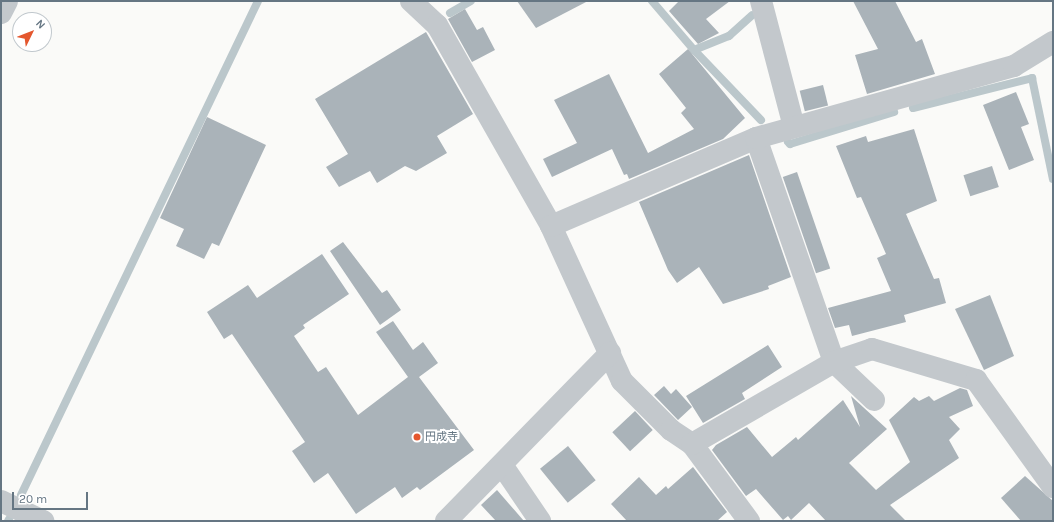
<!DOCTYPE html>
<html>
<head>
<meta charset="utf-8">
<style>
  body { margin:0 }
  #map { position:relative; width:1054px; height:522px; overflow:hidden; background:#fafaf8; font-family:Karla,"Noto Sans JP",sans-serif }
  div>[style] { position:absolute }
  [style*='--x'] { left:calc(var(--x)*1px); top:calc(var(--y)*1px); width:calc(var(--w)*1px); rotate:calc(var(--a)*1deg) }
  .stream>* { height:8px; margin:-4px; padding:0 4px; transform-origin:4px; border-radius:4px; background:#bbc7cb }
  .building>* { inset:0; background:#aab3b9; transform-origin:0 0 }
  .street>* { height:22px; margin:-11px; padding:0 11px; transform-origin:11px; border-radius:11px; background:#c3c8cc }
  .dots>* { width:11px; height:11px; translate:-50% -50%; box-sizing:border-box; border:2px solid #fff; border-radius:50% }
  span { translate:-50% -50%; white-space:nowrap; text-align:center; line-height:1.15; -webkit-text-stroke:4px #fff; paint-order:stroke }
  .poi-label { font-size:11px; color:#657683 }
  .left { translate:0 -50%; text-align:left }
  .frame { position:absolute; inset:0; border:2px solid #657683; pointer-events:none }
  .north { position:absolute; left:12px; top:12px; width:40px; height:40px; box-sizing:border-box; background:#fff; border:1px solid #c1c8cd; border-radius:50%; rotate:47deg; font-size:11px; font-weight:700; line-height:16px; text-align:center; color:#657683 }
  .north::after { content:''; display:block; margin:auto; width:14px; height:18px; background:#e4572e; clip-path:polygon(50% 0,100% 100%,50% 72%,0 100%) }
  .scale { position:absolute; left:12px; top:492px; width:76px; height:18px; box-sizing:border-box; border:2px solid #657683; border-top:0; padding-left:5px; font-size:12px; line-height:14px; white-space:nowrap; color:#657683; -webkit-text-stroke:3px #fff; paint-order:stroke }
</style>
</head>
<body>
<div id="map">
  <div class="stream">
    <div style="--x:652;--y:1;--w:65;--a:49.4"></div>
    <div style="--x:694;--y:50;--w:97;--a:46.3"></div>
    <div style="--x:450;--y:13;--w:24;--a:-30"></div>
    <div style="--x:694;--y:50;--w:38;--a:-22"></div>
    <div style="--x:729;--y:36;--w:31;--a:-42"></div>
    <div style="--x:913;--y:108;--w:123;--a:-14.1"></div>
    <div style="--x:1032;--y:78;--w:103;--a:78.3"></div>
    <div style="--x:788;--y:142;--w:3;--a:45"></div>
    <div style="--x:790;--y:144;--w:109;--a:-17.1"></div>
    <div style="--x:21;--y:495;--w:548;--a:-64.37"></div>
    <div style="--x:8;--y:521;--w:2;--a:-63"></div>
  </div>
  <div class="building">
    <div style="clip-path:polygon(517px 1px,588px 1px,536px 28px)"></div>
    <div style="clip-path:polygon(679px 1px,730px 1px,706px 19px,719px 33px,698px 44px,669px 11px)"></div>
    <div style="clip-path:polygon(853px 1px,895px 1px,916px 42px,922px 39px,935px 74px,867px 94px,855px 55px,878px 49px)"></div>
    <div style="clip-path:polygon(465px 9px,477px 30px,483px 27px,495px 50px,472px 62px,448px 19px)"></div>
    <div style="clip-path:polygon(426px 32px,473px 114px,437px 136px,447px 153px,416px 171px,405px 166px,377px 183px,370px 171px,339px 187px,326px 167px,348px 154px,315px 99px)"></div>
    <div style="clip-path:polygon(688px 49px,745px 118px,723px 139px,629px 179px,627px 174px,624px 175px,612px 149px,552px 177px,543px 159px,577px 143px,554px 100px,609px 74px,648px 153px,694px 129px,681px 113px,686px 108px,659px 74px)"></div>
    <div style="left:823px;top:85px;width:21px;height:24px;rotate:76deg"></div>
    <div style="clip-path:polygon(1016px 92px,1029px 124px,1021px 127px,1034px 160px,1009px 170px,983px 105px)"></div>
    <div style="clip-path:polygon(207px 117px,266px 145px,219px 246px,212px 243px,204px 259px,176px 246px,184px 229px,160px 218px)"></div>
    <div style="clip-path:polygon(914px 129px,937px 201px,906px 214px,934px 279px,939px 278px,946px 303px,904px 315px,906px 322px,852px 336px,849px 325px,835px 328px,828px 308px,891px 291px,877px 258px,886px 254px,861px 197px,857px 198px,836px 146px,866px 136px,868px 142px)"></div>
    <div style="clip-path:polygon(749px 155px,791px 277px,768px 286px,769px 289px,723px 304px,699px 267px,677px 283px,668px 270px,639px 202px)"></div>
    <div style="left:992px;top:166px;width:22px;height:30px;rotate:72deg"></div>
    <div style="left:797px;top:172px;width:102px;height:15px;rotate:71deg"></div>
    <div style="clip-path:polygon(343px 242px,382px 293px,387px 290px,401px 310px,380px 325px,330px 251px)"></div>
    <div style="clip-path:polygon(322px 254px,349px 294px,303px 325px,305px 328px,294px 336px,318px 372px,326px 367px,358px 415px,408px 377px,376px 332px,393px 321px,413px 350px,423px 342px,438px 363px,419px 377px,474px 450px,420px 490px,417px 487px,402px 498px,395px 487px,356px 514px,328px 473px,314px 483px,292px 451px,305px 442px,232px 334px,224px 339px,207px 312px,248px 285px,257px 298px)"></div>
    <div style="clip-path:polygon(990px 295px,1014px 356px,984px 370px,955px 309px)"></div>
    <div style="clip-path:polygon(768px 345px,782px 367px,742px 393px,745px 399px,703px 423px,686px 396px)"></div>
    <div style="clip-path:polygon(664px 386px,671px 394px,676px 389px,692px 407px,678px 420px,654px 395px)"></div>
    <div style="clip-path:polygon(960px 388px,967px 390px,973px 406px,949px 417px,960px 429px,949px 440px,959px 458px,890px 505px,906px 521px,826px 521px,809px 503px,791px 520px,788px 516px,783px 520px,756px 489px,746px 496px,712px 450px,716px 445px,747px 427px,772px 457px,796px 437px,798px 440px,843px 400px,860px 427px,851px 396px,887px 429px,849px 463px,876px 490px,910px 462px,889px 420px,914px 397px,919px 401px,929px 396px,934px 401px)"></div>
    <div style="left:635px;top:411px;width:26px;height:31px;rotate:47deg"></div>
    <div style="left:568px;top:446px;width:44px;height:36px;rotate:51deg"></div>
    <div style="clip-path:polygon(693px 467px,727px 512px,717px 521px,627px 521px,611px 504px,639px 477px,656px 495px,666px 486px,668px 489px)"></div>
    <div style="clip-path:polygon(1025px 476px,1053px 501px,1053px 521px,1021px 521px,1001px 498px)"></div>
    <div style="clip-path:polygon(497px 490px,524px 521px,496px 521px,481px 505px)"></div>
  </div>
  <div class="street">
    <div style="--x:411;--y:1;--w:35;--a:43"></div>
    <div style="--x:437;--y:25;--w:231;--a:60.4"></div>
    <div style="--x:551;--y:226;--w:170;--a:65.4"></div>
    <div style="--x:622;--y:381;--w:69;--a:45"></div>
    <div style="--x:671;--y:430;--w:25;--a:34"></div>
    <div style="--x:692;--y:444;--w:96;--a:53.5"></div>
    <div style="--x:761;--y:1;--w:130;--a:75.3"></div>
    <div style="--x:1;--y:13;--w:13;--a:-63"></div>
    <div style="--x:551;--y:226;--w:223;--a:-23.2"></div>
    <div style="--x:874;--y:400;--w:55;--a:-136.5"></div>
    <div style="--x:834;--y:362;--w:237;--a:-109.2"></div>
    <div style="--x:756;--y:138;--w:268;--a:-15.6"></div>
    <div style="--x:1014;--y:66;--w:46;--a:-31.6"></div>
    <div style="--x:692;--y:444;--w:164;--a:-30"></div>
    <div style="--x:834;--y:362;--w:40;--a:-18.9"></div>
    <div style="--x:872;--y:349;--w:109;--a:16.6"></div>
    <div style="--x:976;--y:380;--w:132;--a:54.3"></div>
    <div style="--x:502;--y:465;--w:68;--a:55.8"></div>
    <div style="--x:1;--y:501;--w:47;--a:25.5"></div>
    <div style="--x:446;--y:521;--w:235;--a:-45.7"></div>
  </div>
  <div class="dots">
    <div style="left:417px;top:437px;background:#e4572e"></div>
  </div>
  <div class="poi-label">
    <span class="left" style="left:425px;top:437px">円成寺</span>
  </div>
  <div class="frame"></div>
  <div class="north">N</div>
  <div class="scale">20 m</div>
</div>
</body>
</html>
